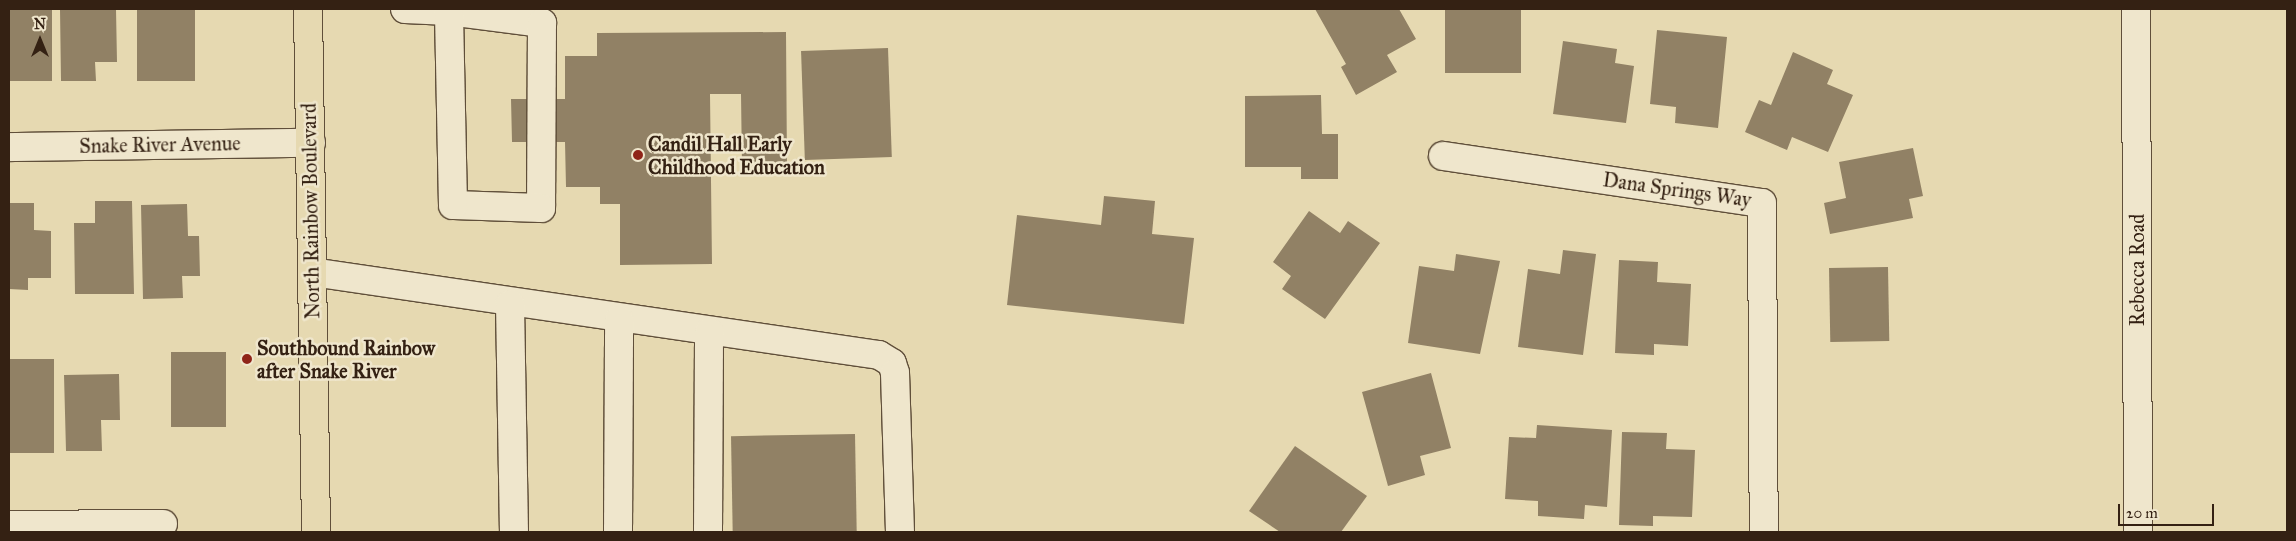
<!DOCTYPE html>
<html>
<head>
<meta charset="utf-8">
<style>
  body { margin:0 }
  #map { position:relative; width:2296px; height:541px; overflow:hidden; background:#e6d9b1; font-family:"IM FELL Great Primer",serif }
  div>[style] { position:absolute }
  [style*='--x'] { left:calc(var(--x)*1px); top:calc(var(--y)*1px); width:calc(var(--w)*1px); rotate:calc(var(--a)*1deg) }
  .building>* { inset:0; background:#918165; transform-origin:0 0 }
  .roads { filter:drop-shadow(1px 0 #604f3a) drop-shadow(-1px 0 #604f3a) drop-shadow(0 1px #604f3a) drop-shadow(0 -1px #604f3a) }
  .minor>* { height:28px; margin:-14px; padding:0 14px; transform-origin:14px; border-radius:14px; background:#efe6cc }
  .major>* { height:28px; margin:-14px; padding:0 14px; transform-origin:14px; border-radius:14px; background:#e6d9b1 }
  .dots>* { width:14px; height:14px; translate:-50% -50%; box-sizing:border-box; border:2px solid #efe6cc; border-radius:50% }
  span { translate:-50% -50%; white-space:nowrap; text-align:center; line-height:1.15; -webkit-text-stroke:5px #efe6cc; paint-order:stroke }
  .poi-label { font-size:20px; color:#342113; font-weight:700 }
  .left { translate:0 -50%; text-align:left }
  .street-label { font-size:20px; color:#342113 }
  .frame { position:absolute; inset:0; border:10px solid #342113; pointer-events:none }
  .north { position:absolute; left:15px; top:15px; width:50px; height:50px; -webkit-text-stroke:4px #efe6cc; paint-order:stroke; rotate:0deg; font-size:14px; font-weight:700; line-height:20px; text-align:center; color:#342113 }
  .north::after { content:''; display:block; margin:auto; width:18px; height:22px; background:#342113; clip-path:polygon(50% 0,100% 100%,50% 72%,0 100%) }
  .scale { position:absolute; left:2118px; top:504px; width:96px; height:22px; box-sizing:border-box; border:2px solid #342113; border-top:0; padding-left:6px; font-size:15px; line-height:18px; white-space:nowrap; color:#342113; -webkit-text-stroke:4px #efe6cc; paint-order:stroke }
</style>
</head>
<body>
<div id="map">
  <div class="building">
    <div style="left:9px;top:9px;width:43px;height:72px"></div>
    <div style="clip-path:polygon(60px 9px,116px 9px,117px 62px,95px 62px,96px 81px,61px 81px)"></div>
    <div style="left:137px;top:9px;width:58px;height:72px"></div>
    <div style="clip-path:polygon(1315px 9px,1399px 9px,1416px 39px,1387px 55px,1397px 72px,1356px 95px,1341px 67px,1346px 64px)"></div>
    <div style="left:1445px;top:9px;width:76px;height:64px"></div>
    <div style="clip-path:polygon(1657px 30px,1727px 37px,1718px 128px,1675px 123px,1676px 107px,1650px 104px)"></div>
    <div style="clip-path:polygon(786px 32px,787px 168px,742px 168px,741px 94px,710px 94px,712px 264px,620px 265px,620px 204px,600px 204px,600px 187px,566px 187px,565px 142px,512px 142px,511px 99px,565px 99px,565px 56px,597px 56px,597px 33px)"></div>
    <div style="clip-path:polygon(1563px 41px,1617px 49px,1615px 63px,1634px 66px,1626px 123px,1553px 114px)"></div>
    <div style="left:888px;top:48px;width:109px;height:87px;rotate:88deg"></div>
    <div style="clip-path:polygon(1793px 52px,1833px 70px,1827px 84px,1853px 95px,1828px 152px,1792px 137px,1787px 150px,1745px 132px,1759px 100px,1771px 105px)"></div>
    <div style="clip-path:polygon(1321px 95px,1322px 134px,1338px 134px,1338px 179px,1301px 179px,1301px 167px,1245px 167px,1245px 96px)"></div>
    <div style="clip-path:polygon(1913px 148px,1923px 196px,1909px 199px,1913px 218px,1830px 234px,1824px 203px,1846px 198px,1839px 162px)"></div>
    <div style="clip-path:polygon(1104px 196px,1155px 201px,1152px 234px,1194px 238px,1184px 324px,1007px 305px,1017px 215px,1101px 225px)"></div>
    <div style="clip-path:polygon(95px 201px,132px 201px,134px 294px,75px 294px,74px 223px,95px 223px)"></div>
    <div style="clip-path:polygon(9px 203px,34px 203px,34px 230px,51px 231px,51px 278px,28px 278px,28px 290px,9px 289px)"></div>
    <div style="clip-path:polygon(187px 204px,188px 236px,199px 236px,200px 276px,182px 276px,183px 298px,143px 299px,141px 205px)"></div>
    <div style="clip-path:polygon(1309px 211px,1340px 233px,1348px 221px,1380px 243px,1325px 319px,1282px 289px,1291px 276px,1273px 262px)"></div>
    <div style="clip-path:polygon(1563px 250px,1596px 254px,1583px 355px,1518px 347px,1528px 269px,1560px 274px)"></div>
    <div style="clip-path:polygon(1456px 254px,1500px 261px,1480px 354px,1408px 343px,1419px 266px,1454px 271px)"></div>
    <div style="clip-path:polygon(1619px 260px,1658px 262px,1657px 282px,1691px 284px,1688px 346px,1654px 344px,1654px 355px,1615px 353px)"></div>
    <div style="left:1888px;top:267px;width:74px;height:59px;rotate:89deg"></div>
    <div style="left:171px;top:352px;width:55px;height:75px"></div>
    <div style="left:9px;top:359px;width:45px;height:94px"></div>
    <div style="clip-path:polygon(1431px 373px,1451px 448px,1420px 456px,1425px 475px,1388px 486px,1362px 392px)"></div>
    <div style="clip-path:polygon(119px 374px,120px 420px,101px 420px,102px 451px,66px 451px,64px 375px)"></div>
    <div style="clip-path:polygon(1537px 425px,1612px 430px,1607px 507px,1585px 505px,1584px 519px,1538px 516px,1538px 501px,1505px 499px,1509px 437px,1536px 438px)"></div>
    <div style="clip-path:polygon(1622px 432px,1667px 433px,1666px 449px,1695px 450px,1692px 517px,1653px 516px,1653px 526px,1619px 525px)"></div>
    <div style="left:855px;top:434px;width:98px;height:124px;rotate:89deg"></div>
    <div style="clip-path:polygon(1295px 446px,1367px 496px,1341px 532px,1280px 532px,1249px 511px)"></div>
  </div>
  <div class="roads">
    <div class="minor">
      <div style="--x:405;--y:9;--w:44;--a:2.6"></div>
      <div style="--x:449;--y:11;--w:94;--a:7.4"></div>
      <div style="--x:542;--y:23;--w:185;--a:90.3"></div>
      <div style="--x:541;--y:208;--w:88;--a:-178"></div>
      <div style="--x:453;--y:205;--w:194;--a:-91.2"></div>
      <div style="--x:2136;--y:9;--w:523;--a:89.78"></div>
      <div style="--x:9;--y:147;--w:302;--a:-0.8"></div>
      <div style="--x:1443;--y:156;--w:322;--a:8.4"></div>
      <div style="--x:1762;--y:203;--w:329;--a:89.7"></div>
      <div style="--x:312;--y:272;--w:573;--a:8.33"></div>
      <div style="--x:879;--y:355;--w:15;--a:32"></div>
      <div style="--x:892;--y:363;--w:10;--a:73"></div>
      <div style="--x:895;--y:373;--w:159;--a:88.2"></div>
      <div style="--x:510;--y:304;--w:228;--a:89"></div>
      <div style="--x:9;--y:525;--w:154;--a:-0.4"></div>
      <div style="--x:618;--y:532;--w:212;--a:-89.7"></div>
      <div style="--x:708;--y:532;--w:200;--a:-89.7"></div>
    </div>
    <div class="major">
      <div style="--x:308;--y:9;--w:523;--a:89.12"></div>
    </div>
  </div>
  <div class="dots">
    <div style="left:638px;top:155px;background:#8f2418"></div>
    <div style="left:247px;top:359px;background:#8f2418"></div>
  </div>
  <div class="poi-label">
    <span class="left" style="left:648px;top:156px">Candil Hall Early<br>Childhood Education</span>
    <span class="left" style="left:257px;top:360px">Southbound Rainbow<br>after Snake River</span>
  </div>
  <div class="street-label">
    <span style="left:160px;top:145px;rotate:-1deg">Snake River Avenue</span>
    <span style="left:1677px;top:190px;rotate:8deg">Dana Springs Way</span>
    <span style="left:311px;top:211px;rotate:-91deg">North Rainbow Boulevard</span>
    <span style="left:2137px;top:270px;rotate:-90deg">Rebecca Road</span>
  </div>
  <div class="frame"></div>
  <div class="north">N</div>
  <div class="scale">20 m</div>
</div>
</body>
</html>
